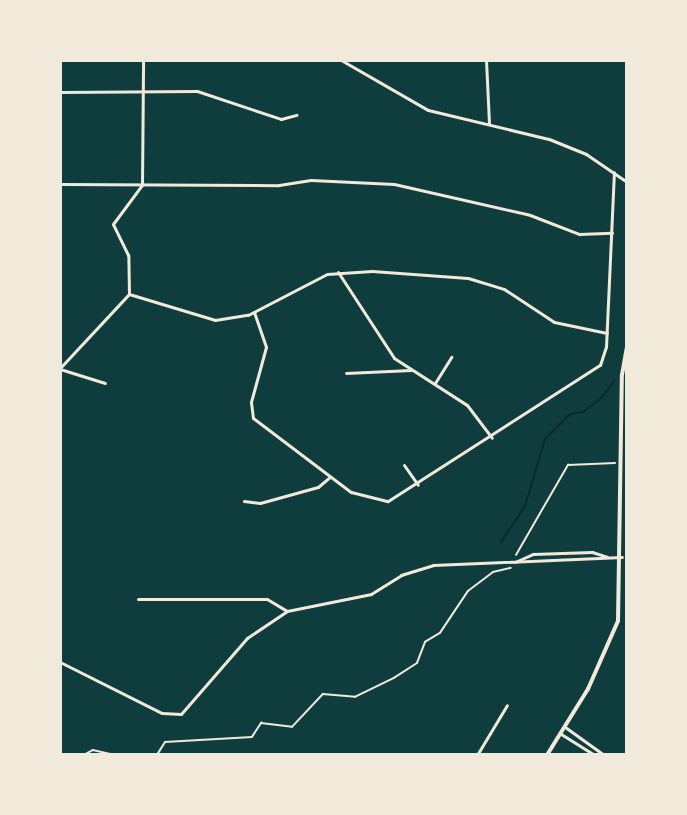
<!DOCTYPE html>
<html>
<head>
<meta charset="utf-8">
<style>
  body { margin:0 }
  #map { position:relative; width:687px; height:815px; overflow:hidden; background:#0f3d3e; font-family:Commissioner,sans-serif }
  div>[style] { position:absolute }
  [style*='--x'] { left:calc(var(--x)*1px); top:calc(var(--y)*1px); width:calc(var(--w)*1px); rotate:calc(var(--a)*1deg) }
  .stream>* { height:2px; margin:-1px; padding:0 1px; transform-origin:1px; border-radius:1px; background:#0a2a2b }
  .path>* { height:1.5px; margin:-0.75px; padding:0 0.75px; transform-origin:0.75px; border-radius:0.75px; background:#f1e9da }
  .minor>* { height:3px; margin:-1.5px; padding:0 1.5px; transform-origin:1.5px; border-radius:1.5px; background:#f1e9da }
  .tertiary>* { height:4px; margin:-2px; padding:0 2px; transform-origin:2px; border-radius:2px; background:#f1e9da }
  span { translate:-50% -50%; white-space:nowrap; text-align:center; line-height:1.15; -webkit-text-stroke:5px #f1e9da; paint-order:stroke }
  .frame { position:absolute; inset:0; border:62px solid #f1e9da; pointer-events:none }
</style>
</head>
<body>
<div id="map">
  <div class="stream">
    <div style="--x:501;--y:542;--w:43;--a:-56.3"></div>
    <div style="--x:525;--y:506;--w:70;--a:-73.4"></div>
    <div style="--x:545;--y:439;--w:35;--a:-45"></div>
    <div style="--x:570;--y:414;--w:13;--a:-9"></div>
    <div style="--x:583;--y:412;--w:24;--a:-38"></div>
    <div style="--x:602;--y:397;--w:21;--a:-53"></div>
  </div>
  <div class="path">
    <div style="--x:516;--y:555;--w:104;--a:-60"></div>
    <div style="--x:568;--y:465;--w:47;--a:-2.4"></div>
    <div style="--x:84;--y:755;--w:10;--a:-29"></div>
    <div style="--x:93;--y:750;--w:22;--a:13"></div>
    <div style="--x:157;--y:755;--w:15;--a:-58"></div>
    <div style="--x:165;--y:742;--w:87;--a:-3.3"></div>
    <div style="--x:252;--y:737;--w:17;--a:-57"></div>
    <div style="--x:261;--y:723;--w:31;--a:7"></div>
    <div style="--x:292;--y:727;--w:45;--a:-46.8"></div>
    <div style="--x:323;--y:694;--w:32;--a:5"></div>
    <div style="--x:355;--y:697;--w:43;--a:-26"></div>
    <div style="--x:394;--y:678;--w:27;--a:-33"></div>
    <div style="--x:417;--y:663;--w:22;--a:-69"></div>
    <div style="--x:425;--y:642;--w:17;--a:-31"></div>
    <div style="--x:440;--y:633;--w:50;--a:-56.3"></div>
    <div style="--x:468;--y:591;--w:31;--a:-37"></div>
    <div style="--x:493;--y:572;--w:18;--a:-13"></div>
  </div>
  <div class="minor">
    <div style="--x:341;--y:60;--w:100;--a:29.9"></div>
    <div style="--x:428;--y:110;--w:124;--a:13.5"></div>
    <div style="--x:549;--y:139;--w:40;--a:22"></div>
    <div style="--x:586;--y:154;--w:50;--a:34.3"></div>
    <div style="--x:486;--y:60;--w:64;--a:87.3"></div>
    <div style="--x:60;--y:92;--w:137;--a:-0.4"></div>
    <div style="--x:197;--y:91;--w:89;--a:18.4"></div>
    <div style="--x:281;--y:119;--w:16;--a:-15"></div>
    <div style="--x:60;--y:184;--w:219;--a:0.3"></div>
    <div style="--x:279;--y:185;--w:32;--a:-9"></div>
    <div style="--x:311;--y:180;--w:83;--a:2.8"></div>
    <div style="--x:394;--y:184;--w:139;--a:12.8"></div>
    <div style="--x:530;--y:215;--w:53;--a:21.2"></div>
    <div style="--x:579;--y:234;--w:33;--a:-2"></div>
    <div style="--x:338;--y:272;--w:103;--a:56.9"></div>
    <div style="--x:394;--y:358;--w:87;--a:32.8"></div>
    <div style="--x:467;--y:405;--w:41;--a:52.9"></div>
    <div style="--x:129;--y:294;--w:90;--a:16.8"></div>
    <div style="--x:215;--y:320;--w:33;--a:-9"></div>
    <div style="--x:248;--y:315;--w:89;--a:-27.4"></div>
    <div style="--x:327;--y:274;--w:45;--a:-3.8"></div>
    <div style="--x:372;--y:271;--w:96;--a:4.2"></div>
    <div style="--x:468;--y:278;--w:38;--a:17"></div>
    <div style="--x:504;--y:289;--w:60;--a:33.4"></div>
    <div style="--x:554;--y:322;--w:54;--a:11.7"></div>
    <div style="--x:129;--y:294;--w:39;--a:-91"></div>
    <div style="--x:128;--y:255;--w:34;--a:-116"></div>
    <div style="--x:113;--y:224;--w:49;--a:-53.4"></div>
    <div style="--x:142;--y:185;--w:125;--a:-89.5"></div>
    <div style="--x:254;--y:312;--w:37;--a:71"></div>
    <div style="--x:266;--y:347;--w:57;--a:105.3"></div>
    <div style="--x:251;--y:402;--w:16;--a:83"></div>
    <div style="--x:253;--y:418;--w:123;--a:37.1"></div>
    <div style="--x:351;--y:492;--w:38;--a:14"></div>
    <div style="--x:388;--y:501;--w:252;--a:-32.7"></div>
    <div style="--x:600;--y:365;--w:19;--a:-72"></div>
    <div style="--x:606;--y:347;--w:175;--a:-87.4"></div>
    <div style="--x:60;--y:368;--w:101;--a:-47"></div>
    <div style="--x:60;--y:369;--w:47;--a:17.3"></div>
    <div style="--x:346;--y:373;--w:65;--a:-2.6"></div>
    <div style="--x:435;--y:383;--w:31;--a:-58"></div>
    <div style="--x:404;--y:465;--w:24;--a:55"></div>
    <div style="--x:244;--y:501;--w:16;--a:7"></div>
    <div style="--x:260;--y:503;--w:60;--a:-15.4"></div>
    <div style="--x:318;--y:487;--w:16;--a:-40"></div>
    <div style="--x:515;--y:562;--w:20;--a:-24"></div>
    <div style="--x:533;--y:554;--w:59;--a:-1.9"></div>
    <div style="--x:592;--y:552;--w:16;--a:18"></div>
    <div style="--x:138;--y:599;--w:129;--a:0"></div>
    <div style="--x:267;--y:599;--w:23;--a:31"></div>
    <div style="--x:60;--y:662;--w:114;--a:26.6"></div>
    <div style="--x:162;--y:713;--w:19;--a:3"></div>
    <div style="--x:181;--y:714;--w:101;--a:-49"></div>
    <div style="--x:247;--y:638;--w:48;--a:-34"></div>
    <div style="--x:287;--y:611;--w:86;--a:-11.4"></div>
    <div style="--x:371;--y:594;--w:36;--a:-32"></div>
    <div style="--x:401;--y:575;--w:34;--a:-17"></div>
    <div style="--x:433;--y:565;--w:189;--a:-2.4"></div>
    <div style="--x:565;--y:727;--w:48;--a:35.7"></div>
    <div style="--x:561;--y:734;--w:40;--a:32"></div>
    <div style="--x:477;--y:755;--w:58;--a:-59"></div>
  </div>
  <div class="tertiary">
    <div style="--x:547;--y:755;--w:78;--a:-58.2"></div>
    <div style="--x:588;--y:689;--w:74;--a:-66.2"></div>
    <div style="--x:618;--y:621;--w:246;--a:-89.1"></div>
    <div style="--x:622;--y:375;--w:27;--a:-80"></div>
  </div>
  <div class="frame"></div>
</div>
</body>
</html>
